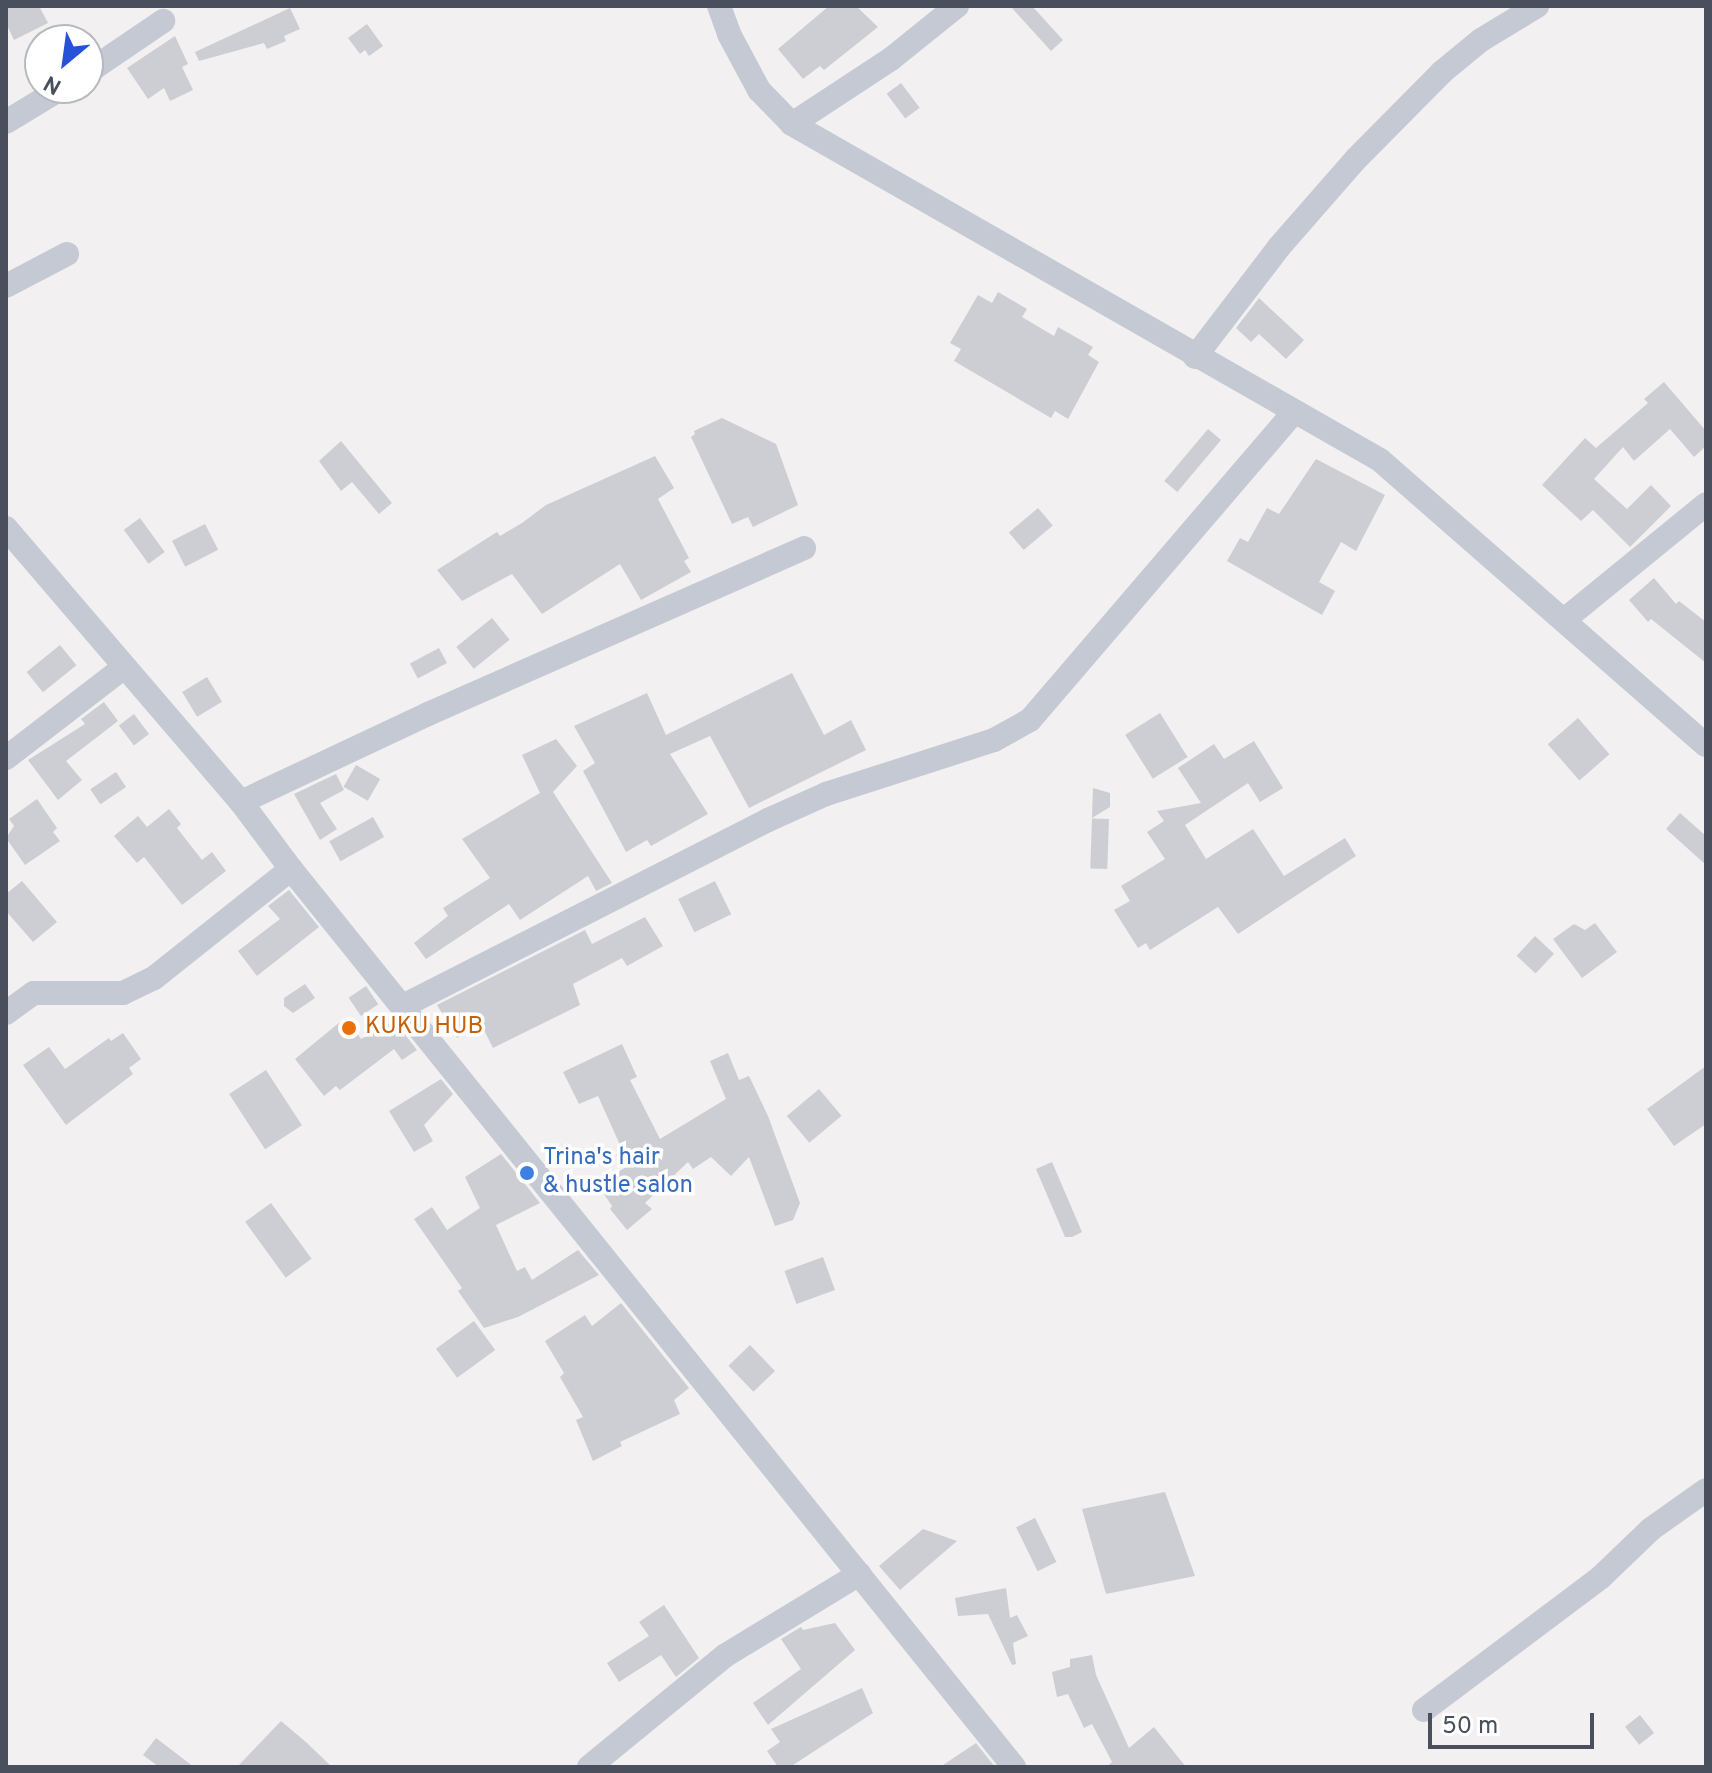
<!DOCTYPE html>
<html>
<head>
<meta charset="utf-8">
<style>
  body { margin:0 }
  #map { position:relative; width:1712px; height:1773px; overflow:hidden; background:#f2f0f0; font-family:Overpass,sans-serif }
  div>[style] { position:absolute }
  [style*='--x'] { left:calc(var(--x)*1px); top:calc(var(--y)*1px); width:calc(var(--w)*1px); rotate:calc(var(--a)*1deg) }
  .building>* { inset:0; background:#cdced4; transform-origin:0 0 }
  .minor>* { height:24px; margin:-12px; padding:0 12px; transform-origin:12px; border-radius:12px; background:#c4c9d3 }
  .dots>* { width:22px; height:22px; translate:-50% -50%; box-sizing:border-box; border:4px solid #fff; border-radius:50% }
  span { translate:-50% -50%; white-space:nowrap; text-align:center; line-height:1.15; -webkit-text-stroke:7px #fff; paint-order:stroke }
  .food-label { font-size:24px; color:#c56008 }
  .left { translate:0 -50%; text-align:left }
  .shop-label { font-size:24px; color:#366cbe }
  .frame { position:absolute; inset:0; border:8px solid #494f5c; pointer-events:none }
  .north { position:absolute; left:24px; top:24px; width:80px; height:80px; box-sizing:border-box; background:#fff; border:2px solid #b6b9be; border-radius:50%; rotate:209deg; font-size:22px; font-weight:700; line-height:32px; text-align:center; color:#494f5c }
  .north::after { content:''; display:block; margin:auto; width:28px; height:36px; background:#2552d6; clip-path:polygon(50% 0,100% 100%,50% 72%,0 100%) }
  .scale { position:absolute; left:1428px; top:1713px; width:166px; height:36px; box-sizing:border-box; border:4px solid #494f5c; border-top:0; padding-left:10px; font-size:24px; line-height:28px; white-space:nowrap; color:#494f5c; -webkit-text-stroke:6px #fff; paint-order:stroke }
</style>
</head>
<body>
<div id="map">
  <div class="building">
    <div style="clip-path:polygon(6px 6px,39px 6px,48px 23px,14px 40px,6px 23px)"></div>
    <div style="clip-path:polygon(829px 6px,856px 6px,878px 27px,824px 70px,820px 66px,803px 79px,778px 49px)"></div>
    <div style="clip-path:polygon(1010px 6px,1032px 6px,1063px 40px,1051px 51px)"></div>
    <div style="clip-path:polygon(290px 8px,300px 29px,284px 36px,286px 41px,267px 49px,264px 43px,199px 61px,195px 52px)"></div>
    <div style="clip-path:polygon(367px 24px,383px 46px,369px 56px,365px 50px,360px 54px,348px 38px)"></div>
    <div style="clip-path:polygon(175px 36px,188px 64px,182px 67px,193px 90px,170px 101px,164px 88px,148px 99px,127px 68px)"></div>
    <div style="left:901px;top:83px;width:31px;height:18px;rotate:53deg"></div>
    <div style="clip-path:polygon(998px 292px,1027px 309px,1022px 317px,1054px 336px,1058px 327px,1093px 347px,1088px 355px,1099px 362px,1068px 419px,1055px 411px,1051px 418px,954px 361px,961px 349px,950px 343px,978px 295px,992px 303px)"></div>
    <div style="clip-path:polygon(1259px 298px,1304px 340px,1286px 359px,1259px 334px,1251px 342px,1236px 328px)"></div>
    <div style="clip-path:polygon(1664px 382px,1706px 431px,1706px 446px,1694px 457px,1670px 429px,1634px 461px,1623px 447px,1594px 479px,1627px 509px,1651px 485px,1671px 506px,1630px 547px,1593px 510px,1581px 521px,1542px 485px,1585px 438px,1596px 448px,1648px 403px,1644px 399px)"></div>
    <div style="clip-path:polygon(722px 418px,776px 444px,798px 505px,753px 527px,748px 517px,732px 524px,691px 437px,695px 434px,694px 431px)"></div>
    <div style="left:1208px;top:429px;width:17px;height:68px;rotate:40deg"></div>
    <div style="clip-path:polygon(341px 441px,392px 503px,379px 514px,352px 482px,341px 491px,319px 461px)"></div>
    <div style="clip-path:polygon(655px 456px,674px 488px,658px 499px,689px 558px,684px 561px,691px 572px,641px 600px,620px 564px,542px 614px,512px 574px,462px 601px,437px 570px,497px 532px,500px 536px,522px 523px,546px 505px)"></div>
    <div style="clip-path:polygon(1316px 459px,1385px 495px,1356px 551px,1341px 542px,1319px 582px,1335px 591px,1322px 615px,1227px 561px,1240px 538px,1248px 542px,1267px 508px,1279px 514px)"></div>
    <div style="left:1038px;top:508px;width:23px;height:38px;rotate:50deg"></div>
    <div style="left:140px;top:518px;width:42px;height:20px;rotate:54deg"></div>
    <div style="left:205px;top:524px;width:29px;height:37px;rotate:63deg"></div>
    <div style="clip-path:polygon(1654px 578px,1676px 604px,1679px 601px,1706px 622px,1706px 663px,1651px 619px,1648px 622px,1629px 600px)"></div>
    <div style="left:492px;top:618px;width:28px;height:46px;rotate:51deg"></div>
    <div style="left:60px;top:645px;width:26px;height:43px;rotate:51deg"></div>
    <div style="left:439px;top:648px;width:17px;height:33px;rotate:62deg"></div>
    <div style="clip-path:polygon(792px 673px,824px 735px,851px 720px,866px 750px,749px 808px,710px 736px,670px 754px,708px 814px,651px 846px,647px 840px,626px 852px,583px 771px,595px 763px,574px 726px,647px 693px,666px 735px)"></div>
    <div style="left:207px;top:677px;width:29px;height:29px;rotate:59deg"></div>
    <div style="clip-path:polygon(104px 702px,118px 721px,66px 761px,82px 780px,58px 800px,28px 760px,85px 724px,81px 719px)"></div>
    <div style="left:1160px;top:713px;width:52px;height:41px;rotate:58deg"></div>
    <div style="left:134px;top:714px;width:25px;height:19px;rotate:53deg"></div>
    <div style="left:1578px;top:718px;width:48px;height:40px;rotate:49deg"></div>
    <div style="clip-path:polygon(556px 739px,577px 766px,553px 792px,612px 883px,596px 891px,588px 876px,520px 920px,509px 904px,426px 959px,414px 943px,448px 916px,443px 908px,490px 878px,462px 839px,540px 793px,522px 755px)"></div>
    <div style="clip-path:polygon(1254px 741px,1283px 788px,1260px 802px,1248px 783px,1185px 825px,1206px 859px,1253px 829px,1284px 876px,1345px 838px,1356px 856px,1238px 934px,1218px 907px,1150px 950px,1146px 943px,1138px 948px,1114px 910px,1130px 901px,1121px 886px,1165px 859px,1147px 832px,1164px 821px,1157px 811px,1201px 803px,1178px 768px,1214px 744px,1224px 759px)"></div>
    <div style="left:356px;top:765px;width:28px;height:25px;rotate:30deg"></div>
    <div style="left:116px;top:772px;width:18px;height:31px;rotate:56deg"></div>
    <div style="clip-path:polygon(336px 774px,344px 790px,320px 803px,337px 829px,320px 840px,294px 794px)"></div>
    <div style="clip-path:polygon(1093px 788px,1110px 793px,1110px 807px,1092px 818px)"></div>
    <div style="clip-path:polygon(37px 799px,57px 828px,53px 832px,60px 841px,25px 865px,6px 838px,14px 826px,9px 819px)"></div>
    <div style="clip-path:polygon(169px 809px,181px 824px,177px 828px,202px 860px,212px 852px,226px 871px,182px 905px,144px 857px,137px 863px,114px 836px,138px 816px,147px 827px)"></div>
    <div style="clip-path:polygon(1680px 813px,1706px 836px,1706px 865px,1666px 829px)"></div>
    <div style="left:373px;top:817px;width:23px;height:50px;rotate:61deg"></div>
    <div style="left:1109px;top:819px;width:50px;height:17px;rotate:92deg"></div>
    <div style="clip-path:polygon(22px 881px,57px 922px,33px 942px,6px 911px,6px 894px)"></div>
    <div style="left:715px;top:881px;width:37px;height:41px;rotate:64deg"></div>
    <div style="clip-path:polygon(289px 890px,319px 927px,257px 976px,238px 951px,280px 919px,268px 906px)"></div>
    <div style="clip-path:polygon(645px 917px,663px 946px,627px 966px,622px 958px,573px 984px,580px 1005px,493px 1048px,481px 1024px,457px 1038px,437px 1005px,585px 930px,592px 944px)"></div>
    <div style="clip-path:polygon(1595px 923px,1617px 952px,1582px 978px,1553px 939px,1574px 924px,1585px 930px)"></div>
    <div style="left:1535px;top:936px;width:26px;height:27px;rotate:43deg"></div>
    <div style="clip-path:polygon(305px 984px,315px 998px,293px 1013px,284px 1006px,284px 998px)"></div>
    <div style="left:366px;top:986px;width:22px;height:21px;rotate:56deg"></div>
    <div style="clip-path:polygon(346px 1017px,361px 1039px,388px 1023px,393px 1032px,399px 1027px,417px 1050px,402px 1060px,394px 1049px,340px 1090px,336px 1086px,324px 1096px,295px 1059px)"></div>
    <div style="clip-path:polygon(123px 1033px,141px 1059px,129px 1068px,133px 1074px,66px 1125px,23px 1065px,49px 1047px,65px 1069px,109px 1038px,111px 1041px)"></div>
    <div style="clip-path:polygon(622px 1044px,637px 1077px,630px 1080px,660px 1139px,726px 1099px,710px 1061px,728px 1053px,739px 1080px,749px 1076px,768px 1116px,800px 1203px,793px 1220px,775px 1226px,749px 1157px,731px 1176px,711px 1157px,693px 1169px,688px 1162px,645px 1203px,652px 1209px,627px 1230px,610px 1209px,612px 1206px,598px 1185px,629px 1165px,598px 1096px,579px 1104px,563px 1072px)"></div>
    <div style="clip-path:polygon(1706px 1066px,1706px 1124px,1674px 1146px,1647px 1109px)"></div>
    <div style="left:266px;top:1070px;width:66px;height:44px;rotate:57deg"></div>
    <div style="clip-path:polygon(441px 1079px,453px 1094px,424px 1125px,433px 1141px,414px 1152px,389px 1111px)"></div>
    <div style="left:819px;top:1089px;width:35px;height:42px;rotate:50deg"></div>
    <div style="clip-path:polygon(501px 1154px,540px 1203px,496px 1225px,517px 1271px,525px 1267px,532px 1280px,578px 1250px,599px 1275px,518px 1317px,484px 1328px,458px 1291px,462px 1288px,414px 1219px,432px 1207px,447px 1230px,480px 1208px,465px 1177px)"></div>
    <div style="clip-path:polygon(1052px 1162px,1082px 1232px,1072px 1237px,1065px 1237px,1036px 1169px)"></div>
    <div style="left:271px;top:1203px;width:69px;height:32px;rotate:54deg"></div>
    <div style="left:823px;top:1257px;width:35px;height:41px;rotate:70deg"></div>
    <div style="clip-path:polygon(621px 1303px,689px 1388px,674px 1400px,680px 1414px,620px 1442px,622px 1446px,593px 1461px,576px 1420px,583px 1417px,560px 1377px,564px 1373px,545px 1341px,585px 1315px,592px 1326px)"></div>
    <div style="left:474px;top:1321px;width:36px;height:47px;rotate:54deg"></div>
    <div style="left:750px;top:1345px;width:36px;height:30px;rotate:46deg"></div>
    <div style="clip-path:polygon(1165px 1492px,1195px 1576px,1106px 1594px,1082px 1509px)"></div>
    <div style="left:1035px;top:1518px;width:49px;height:21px;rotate:64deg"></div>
    <div style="clip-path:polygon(923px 1529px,957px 1541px,900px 1590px,879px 1566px)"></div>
    <div style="clip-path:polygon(1006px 1588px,1010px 1618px,1017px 1615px,1028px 1636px,1013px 1643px,1016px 1664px,1012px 1665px,988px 1614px,958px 1616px,955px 1598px)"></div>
    <div style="clip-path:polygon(664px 1605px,699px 1658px,676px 1677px,661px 1655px,619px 1682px,607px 1663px,649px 1636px,639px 1622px)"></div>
    <div style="clip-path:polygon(835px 1623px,855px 1650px,768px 1725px,753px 1703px,801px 1669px,781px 1639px,801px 1627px,803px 1630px)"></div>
    <div style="clip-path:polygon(1092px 1655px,1096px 1675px,1129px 1748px,1154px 1727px,1186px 1767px,1106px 1767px,1112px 1762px,1092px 1724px,1084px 1728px,1068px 1694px,1057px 1697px,1052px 1672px,1070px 1667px,1070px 1659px)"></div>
    <div style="clip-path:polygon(862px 1688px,873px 1713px,790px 1767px,778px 1767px,767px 1751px,780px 1742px,771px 1729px)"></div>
    <div style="left:1640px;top:1715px;width:23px;height:19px;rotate:52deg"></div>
    <div style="clip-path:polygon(281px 1721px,307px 1743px,332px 1767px,237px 1767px)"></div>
    <div style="clip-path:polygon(156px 1738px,194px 1767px,159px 1767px,143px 1755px)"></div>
    <div style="clip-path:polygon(976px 1743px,995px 1767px,940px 1767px)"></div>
  </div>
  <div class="minor">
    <div style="--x:719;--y:6;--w:30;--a:70"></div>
    <div style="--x:729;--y:34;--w:64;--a:61.8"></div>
    <div style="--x:759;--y:90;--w:47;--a:45.9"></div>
    <div style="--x:792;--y:124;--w:677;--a:29.74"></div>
    <div style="--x:1380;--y:460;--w:433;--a:41.2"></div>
    <div style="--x:88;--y:72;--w:91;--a:-34.2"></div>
    <div style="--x:6;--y:122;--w:66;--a:-31.3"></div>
    <div style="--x:792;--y:124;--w:118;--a:-33.3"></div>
    <div style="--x:891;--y:59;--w:85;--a:-38.8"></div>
    <div style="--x:6;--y:286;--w:69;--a:-27.7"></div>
    <div style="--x:1195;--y:357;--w:138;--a:-52.6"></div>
    <div style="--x:1279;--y:247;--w:118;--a:-48.8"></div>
    <div style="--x:1357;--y:158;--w:121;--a:-45.3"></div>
    <div style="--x:1442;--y:72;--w:50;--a:-39.4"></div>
    <div style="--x:1481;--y:40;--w:66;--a:-31.3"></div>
    <div style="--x:6;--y:528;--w:361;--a:49.4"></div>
    <div style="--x:241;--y:802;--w:84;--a:53.3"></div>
    <div style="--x:291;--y:869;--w:1153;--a:51.16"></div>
    <div style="--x:1564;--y:620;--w:183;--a:-39.2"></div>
    <div style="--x:6;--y:758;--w:148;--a:-37.6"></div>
    <div style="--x:241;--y:802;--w:207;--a:-25.2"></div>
    <div style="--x:428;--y:714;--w:411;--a:-23.8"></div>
    <div style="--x:403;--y:1006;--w:410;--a:-27"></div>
    <div style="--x:768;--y:820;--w:64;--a:-24.1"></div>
    <div style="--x:826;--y:794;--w:176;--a:-17.8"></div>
    <div style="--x:994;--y:740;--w:41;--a:-29.1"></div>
    <div style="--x:1030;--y:720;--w:406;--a:-49.4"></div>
    <div style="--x:6;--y:1013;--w:34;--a:-36"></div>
    <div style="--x:34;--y:993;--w:89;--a:0"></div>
    <div style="--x:123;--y:993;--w:34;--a:-26"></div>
    <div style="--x:154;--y:978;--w:175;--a:-38.5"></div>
    <div style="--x:1424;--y:1710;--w:221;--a:-36.9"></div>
    <div style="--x:1601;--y:1577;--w:69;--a:-43.8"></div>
    <div style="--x:1651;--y:1529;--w:67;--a:-35.3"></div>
    <div style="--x:589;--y:1767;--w:177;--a:-39.3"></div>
    <div style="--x:726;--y:1655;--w:156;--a:-31.3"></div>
  </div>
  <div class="dots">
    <div style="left:349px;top:1028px;background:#e8710a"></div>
    <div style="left:527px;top:1173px;background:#3f7fe0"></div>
  </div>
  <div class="food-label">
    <span class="left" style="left:365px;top:1028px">KUKU HUB</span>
  </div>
  <div class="shop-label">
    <span class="left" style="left:543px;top:1173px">Trina's hair<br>&amp; hustle salon</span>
  </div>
  <div class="frame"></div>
  <div class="north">N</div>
  <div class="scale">50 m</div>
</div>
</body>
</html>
